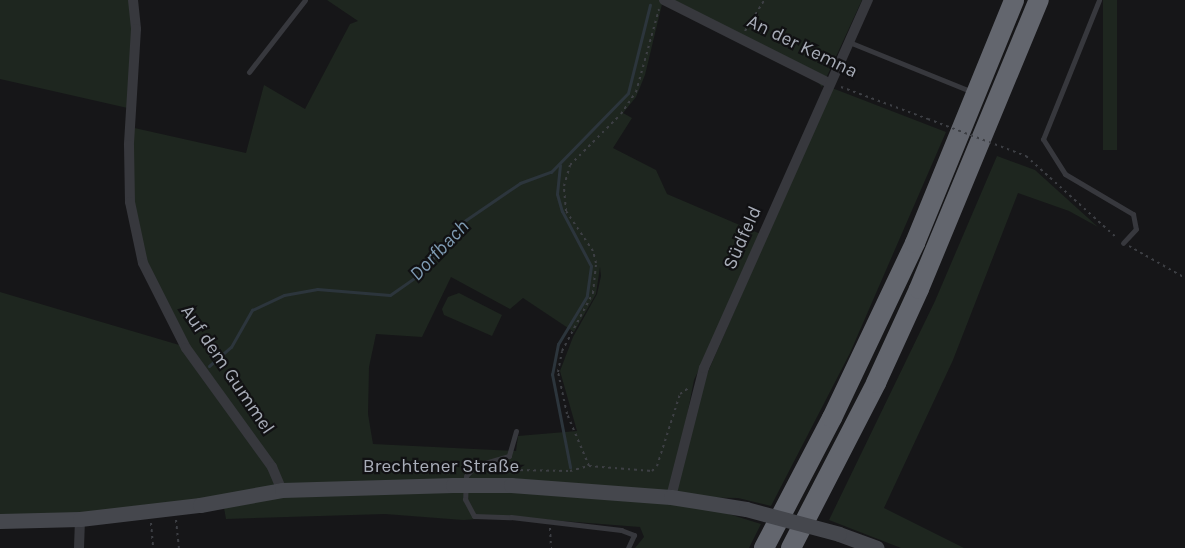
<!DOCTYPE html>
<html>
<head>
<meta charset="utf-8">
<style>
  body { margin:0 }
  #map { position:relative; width:1185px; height:548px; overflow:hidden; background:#161618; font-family:Karla,sans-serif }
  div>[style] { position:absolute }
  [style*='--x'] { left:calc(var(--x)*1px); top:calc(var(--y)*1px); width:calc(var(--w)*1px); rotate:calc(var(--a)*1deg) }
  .green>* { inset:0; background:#1e261f; transform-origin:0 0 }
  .stream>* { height:3px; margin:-1.5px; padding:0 1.5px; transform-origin:1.5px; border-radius:1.5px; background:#2c353c }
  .path>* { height:2px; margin-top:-1px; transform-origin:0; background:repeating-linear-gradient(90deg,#3d3f44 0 2.5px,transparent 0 6.5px) }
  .lane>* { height:5px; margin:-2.5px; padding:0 2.5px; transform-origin:2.5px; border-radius:2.5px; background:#37383d }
  .street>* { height:10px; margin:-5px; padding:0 5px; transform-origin:5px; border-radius:5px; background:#37383d }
  .secondary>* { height:15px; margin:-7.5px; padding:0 7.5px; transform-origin:7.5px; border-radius:7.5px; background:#45474d }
  .highway>* { height:20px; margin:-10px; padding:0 10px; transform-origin:10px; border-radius:10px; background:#63666e }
  .path-bridge>* { height:2px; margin-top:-1px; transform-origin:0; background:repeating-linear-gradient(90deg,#3d3f44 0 2.5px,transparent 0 6.5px) }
  .secondary-bridge>* { height:15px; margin:-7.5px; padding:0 7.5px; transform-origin:7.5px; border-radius:7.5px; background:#45474d }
  span { translate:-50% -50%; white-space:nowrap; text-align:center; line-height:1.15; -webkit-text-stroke:4.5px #111113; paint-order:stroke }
  .street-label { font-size:19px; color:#a8adb8 }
  .water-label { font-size:20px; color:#7f9bb3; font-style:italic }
</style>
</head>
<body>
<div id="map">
  <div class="green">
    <div style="clip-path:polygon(0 0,133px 0,132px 109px,0 79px)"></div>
    <div style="clip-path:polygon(evenodd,327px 0,862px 0,822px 87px,811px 74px,663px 0,645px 75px,636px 97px,623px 113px,632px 118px,613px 148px,656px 170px,667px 194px,763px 235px,694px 380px,673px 487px,700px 390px,832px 88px,946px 132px,850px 353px,771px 506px,738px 498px,674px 497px,761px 524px,749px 548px,635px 548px,644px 537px,640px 527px,511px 517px,463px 520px,385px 514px,226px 519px,223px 502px,0 520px,0 292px,186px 347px,163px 307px,133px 222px,130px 127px,246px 153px,264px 85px,305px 109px,350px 24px,358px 21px,327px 0,600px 267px,601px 276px,597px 294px,573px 337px,560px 371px,577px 431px,518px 436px,516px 451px,373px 444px,368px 414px,369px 367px,376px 334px,422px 337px,451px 277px,510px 309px,523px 298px,574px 332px,596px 294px,600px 267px)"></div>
    <div style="left:1103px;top:0;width:14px;height:150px"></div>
    <div style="clip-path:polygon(997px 156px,1035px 170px,1098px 227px,1069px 211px,1018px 193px,953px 360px,884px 508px,964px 548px,901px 548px,829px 520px,935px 301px)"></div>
    <div style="clip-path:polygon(459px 293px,502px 315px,492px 336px,444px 315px,442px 309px,448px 297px)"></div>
  </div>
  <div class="stream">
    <div style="--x:560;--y:165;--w:29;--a:96"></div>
    <div style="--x:557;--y:194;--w:18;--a:74"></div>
    <div style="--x:562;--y:211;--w:62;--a:62.2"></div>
    <div style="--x:591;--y:266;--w:30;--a:98"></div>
    <div style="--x:587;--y:296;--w:56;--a:121.1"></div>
    <div style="--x:558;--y:344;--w:31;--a:101"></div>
    <div style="--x:552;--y:374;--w:95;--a:79"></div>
    <div style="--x:209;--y:366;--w:29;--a:-41"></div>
    <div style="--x:231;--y:347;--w:43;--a:-60.4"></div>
    <div style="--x:252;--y:310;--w:35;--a:-25"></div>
    <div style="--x:284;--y:295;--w:34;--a:-10"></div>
    <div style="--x:317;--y:289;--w:73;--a:4.7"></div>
    <div style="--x:390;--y:295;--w:39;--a:-35"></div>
    <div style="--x:422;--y:273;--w:59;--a:-53.3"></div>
    <div style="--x:457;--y:226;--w:76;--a:-34.3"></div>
    <div style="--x:520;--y:183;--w:33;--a:-20"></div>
    <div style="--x:551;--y:172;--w:110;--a:-45.7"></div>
    <div style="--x:628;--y:93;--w:91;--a:-76"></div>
  </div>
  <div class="path">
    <div style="--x:745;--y:31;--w:36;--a:-58"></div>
    <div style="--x:841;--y:87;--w:93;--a:20.2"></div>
    <div style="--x:1026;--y:156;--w:122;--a:42"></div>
    <div style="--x:1129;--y:246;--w:64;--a:29.7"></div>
    <div style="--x:512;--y:462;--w:8;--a:76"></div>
    <div style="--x:514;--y:470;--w:56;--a:1"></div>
    <div style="--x:570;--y:471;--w:20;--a:-15"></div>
    <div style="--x:589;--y:466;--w:63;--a:4.5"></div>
    <div style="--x:652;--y:471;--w:7;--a:-45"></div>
    <div style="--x:657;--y:466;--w:76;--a:-72.3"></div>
    <div style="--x:680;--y:394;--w:12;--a:-35"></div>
    <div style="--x:589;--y:466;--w:56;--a:-112.9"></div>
    <div style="--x:567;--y:414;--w:43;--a:-102.1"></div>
    <div style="--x:558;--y:372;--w:21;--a:-79"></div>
    <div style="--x:562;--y:351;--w:66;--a:-61.9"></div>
    <div style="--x:593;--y:293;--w:30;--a:-84"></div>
    <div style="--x:596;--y:263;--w:12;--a:-104"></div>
    <div style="--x:593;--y:251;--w:48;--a:-124"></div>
    <div style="--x:566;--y:211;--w:25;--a:-95"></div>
    <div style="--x:564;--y:186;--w:22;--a:-74"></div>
    <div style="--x:570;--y:165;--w:72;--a:-45"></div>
    <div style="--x:621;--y:114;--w:27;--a:-56"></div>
    <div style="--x:636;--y:92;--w:86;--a:-74.5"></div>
    <div style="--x:176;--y:520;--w:28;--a:84"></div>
    <div style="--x:151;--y:523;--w:25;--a:85"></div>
    <div style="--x:550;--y:528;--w:20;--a:87"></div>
  </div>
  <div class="lane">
    <div style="--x:1099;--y:0;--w:150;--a:111.9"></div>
    <div style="--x:1043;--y:139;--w:41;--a:57.8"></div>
    <div style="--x:1065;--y:174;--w:79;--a:30.5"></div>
    <div style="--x:1133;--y:214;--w:15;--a:79"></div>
    <div style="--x:1136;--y:229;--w:19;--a:133"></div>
    <div style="--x:849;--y:42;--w:134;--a:22"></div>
    <div style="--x:249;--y:72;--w:91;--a:-52.1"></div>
    <div style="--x:516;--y:431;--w:26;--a:106"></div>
    <div style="--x:509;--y:456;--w:35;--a:164"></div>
    <div style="--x:475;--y:466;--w:13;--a:132"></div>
    <div style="--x:466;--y:476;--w:23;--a:92"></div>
    <div style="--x:465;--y:499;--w:19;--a:62"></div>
    <div style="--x:474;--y:516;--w:37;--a:2"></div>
    <div style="--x:511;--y:517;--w:111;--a:6.7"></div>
    <div style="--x:621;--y:530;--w:14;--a:21"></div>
    <div style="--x:634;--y:535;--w:14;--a:115"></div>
  </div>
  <div class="street">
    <div style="--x:133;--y:0;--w:29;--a:84"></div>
    <div style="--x:136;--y:29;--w:116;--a:93.5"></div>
    <div style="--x:129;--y:145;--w:57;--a:89"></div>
    <div style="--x:130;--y:202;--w:62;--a:78"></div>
    <div style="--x:143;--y:263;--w:95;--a:63.2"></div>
    <div style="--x:186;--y:348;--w:147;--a:54.1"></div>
    <div style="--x:272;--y:467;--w:25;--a:67"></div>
    <div style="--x:664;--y:0;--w:185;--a:26.7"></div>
    <div style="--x:671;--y:497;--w:133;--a:-75.7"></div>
    <div style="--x:704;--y:368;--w:403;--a:-66"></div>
    <div style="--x:79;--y:548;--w:29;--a:-88"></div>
  </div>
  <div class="secondary">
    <div style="--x:0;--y:521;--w:80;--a:-1.4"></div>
    <div style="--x:80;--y:519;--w:121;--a:-6.7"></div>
    <div style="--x:200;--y:505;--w:83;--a:-10.4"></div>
    <div style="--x:282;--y:490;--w:171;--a:-1.7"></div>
    <div style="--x:453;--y:485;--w:58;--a:0"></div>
    <div style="--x:511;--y:485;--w:160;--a:4.3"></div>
    <div style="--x:671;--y:497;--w:76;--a:9.1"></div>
    <div style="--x:839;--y:534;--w:40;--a:20.2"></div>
  </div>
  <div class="highway">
    <div style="--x:764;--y:548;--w:147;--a:-62.4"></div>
    <div style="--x:832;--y:418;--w:194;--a:-64.6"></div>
    <div style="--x:915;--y:243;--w:262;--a:-67.8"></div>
    <div style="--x:791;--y:548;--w:186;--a:-62.7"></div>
    <div style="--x:876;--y:383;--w:103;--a:-65.4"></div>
    <div style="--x:919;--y:289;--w:313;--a:-67.5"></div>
  </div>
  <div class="path-bridge">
    <div style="--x:928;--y:119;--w:105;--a:20.7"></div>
  </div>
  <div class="secondary-bridge">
    <div style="--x:746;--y:509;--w:96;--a:15"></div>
  </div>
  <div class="street-label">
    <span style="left:802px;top:47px;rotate:26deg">An der Kemna</span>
    <span style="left:743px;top:238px;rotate:-66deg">Südfeld</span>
    <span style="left:227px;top:370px;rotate:56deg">Auf dem Gummel</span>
    <span style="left:441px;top:467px">Brechtener Straße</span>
  </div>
  <div class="water-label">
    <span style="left:439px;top:250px;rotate:-46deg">Dorfbach</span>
  </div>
</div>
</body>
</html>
